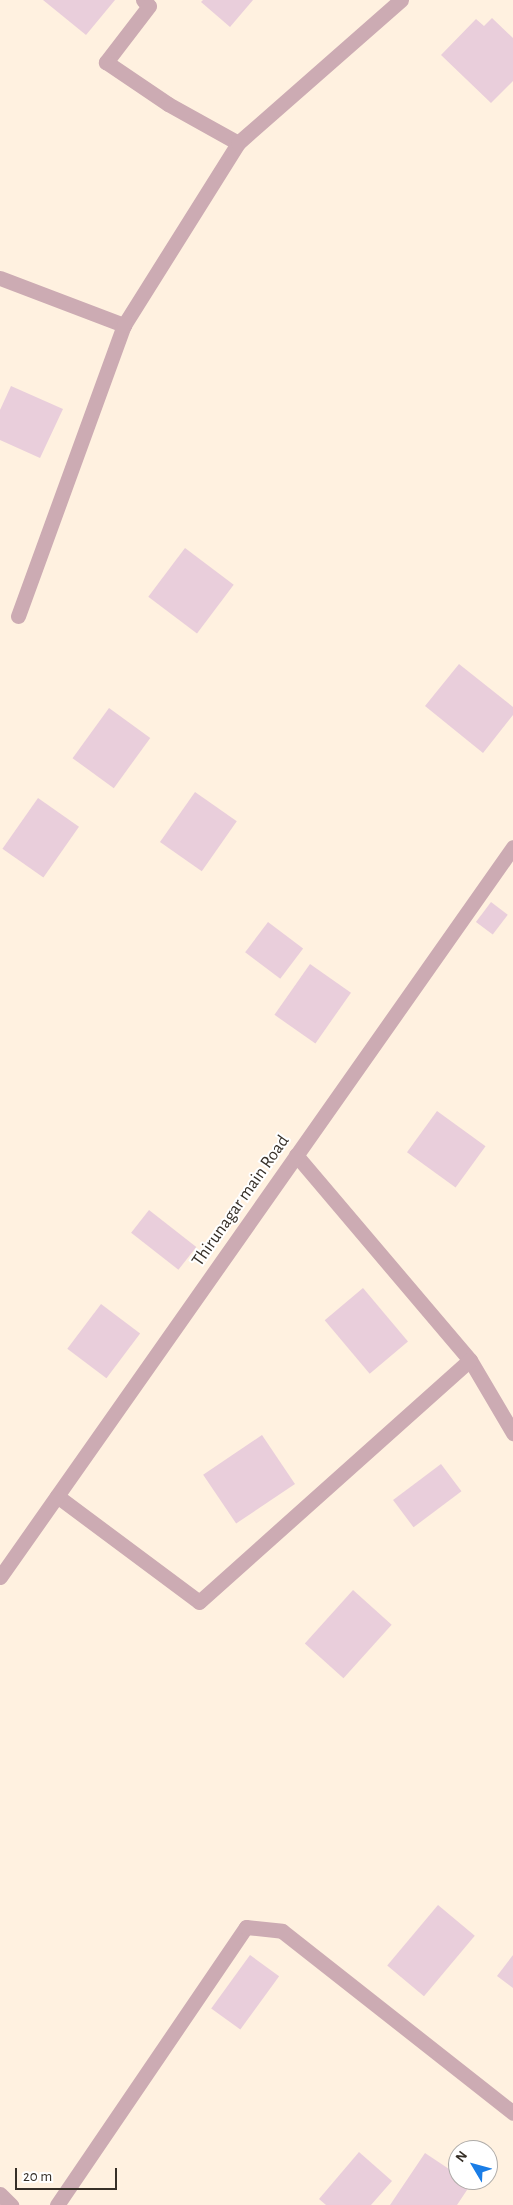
<!DOCTYPE html>
<html>
<head>
<meta charset="utf-8">
<style>
  body { margin:0 }
  #map { position:relative; width:513px; height:2205px; overflow:hidden; background:#fff1e0; font-family:"Alegreya Sans",sans-serif }
  div>[style] { position:absolute }
  [style*='--x'] { left:calc(var(--x)*1px); top:calc(var(--y)*1px); width:calc(var(--w)*1px); rotate:calc(var(--a)*1deg) }
  .building>* { inset:0; background:#e9cedb; transform-origin:0 0 }
  .minor>* { height:15px; margin:-7.5px; padding:0 7.5px; transform-origin:7.5px; border-radius:7.5px; background:#ccabb3 }
  span { translate:-50% -50%; white-space:nowrap; text-align:center; line-height:1.15; -webkit-text-stroke:4px #fff; paint-order:stroke }
  .street-label { font-size:18px; color:#362f27 }
  .north { position:absolute; left:448px; top:2140px; width:50px; height:50px; box-sizing:border-box; background:#fff; border:1px solid #afaca9; border-radius:50%; rotate:307deg; font-size:14px; font-weight:700; line-height:20px; text-align:center; color:#362f27 }
  .north::after { content:''; display:block; margin:auto; width:18px; height:22px; background:#1a7de6; clip-path:polygon(50% 0,100% 100%,50% 72%,0 100%) }
  .scale { position:absolute; left:15px; top:2168px; width:102px; height:22px; box-sizing:border-box; border:2px solid #362f27; border-top:0; padding-left:6px; font-size:15px; line-height:18px; white-space:nowrap; color:#362f27; -webkit-text-stroke:4px #fff; paint-order:stroke }
</style>
</head>
<body>
<div id="map">
  <div class="building">
    <div style="clip-path:polygon(43px 0,115px 0,86px 35px)"></div>
    <div style="clip-path:polygon(203px 0,253px 0,230px 27px,201px 2px)"></div>
    <div style="clip-path:polygon(492px 18px,513px 38px,513px 81px,491px 103px,441px 55px,476px 19px,484px 26px)"></div>
    <div style="clip-path:polygon(11px 386px,63px 409px,40px 458px,0 440px,0 410px)"></div>
    <div style="left:185px;top:548px;width:61px;height:61px;rotate:37deg"></div>
    <div style="clip-path:polygon(459px 664px,513px 707px,513px 715px,483px 753px,425px 706px)"></div>
    <div style="left:109px;top:708px;width:51px;height:62px;rotate:36deg"></div>
    <div style="left:195px;top:792px;width:51px;height:61px;rotate:35deg"></div>
    <div style="left:38px;top:798px;width:50px;height:62px;rotate:35deg"></div>
    <div style="left:491px;top:902px;width:21px;height:25px;rotate:37deg"></div>
    <div style="left:268px;top:922px;width:44px;height:38px;rotate:37deg"></div>
    <div style="left:310px;top:964px;width:50px;height:62px;rotate:35deg"></div>
    <div style="left:437px;top:1111px;width:60px;height:51px;rotate:36deg"></div>
    <div style="left:149px;top:1210px;width:60px;height:29px;rotate:38deg"></div>
    <div style="left:363px;top:1288px;width:70px;height:50px;rotate:50deg"></div>
    <div style="left:101px;top:1304px;width:49px;height:56px;rotate:37deg"></div>
    <div style="left:262px;top:1435px;width:59px;height:71px;rotate:56deg"></div>
    <div style="left:441px;top:1464px;width:34px;height:60px;rotate:53deg"></div>
    <div style="left:353px;top:1590px;width:52px;height:72px;rotate:42deg"></div>
    <div style="left:438px;top:1905px;width:48px;height:79px;rotate:40deg"></div>
    <div style="left:250px;top:1955px;width:36px;height:66px;rotate:36deg"></div>
    <div style="clip-path:polygon(513px 1955px,513px 1988px,497px 1976px)"></div>
    <div style="clip-path:polygon(359px 2152px,392px 2181px,371px 2205px,326px 2205px,319px 2199px)"></div>
    <div style="clip-path:polygon(425px 2153px,458px 2175px,458px 2180px,471px 2184px,457px 2205px,390px 2205px)"></div>
  </div>
  <div class="minor">
    <div style="--x:143;--y:0;--w:8;--a:45"></div>
    <div style="--x:149;--y:6;--w:71;--a:127.5"></div>
    <div style="--x:106;--y:62;--w:75;--a:34.1"></div>
    <div style="--x:168;--y:104;--w:80;--a:29.1"></div>
    <div style="--x:0;--y:278;--w:133;--a:20.8"></div>
    <div style="--x:18;--y:616;--w:310;--a:-70"></div>
    <div style="--x:124;--y:325;--w:215;--a:-57.9"></div>
    <div style="--x:238;--y:143;--w:217;--a:-41.3"></div>
    <div style="--x:296;--y:1155;--w:269;--a:49.7"></div>
    <div style="--x:470;--y:1360;--w:85;--a:59.5"></div>
    <div style="--x:57;--y:1496;--w:177;--a:36.7"></div>
    <div style="--x:199;--y:1602;--w:363;--a:-41.8"></div>
    <div style="--x:0;--y:1577;--w:892;--a:-54.9"></div>
    <div style="--x:0;--y:2194;--w:16;--a:45"></div>
    <div style="--x:57;--y:2205;--w:336;--a:-55.8"></div>
    <div style="--x:246;--y:1927;--w:36;--a:6"></div>
    <div style="--x:282;--y:1931;--w:294;--a:38.2"></div>
  </div>
  <div class="street-label">
    <span style="left:241px;top:1201px;rotate:-55deg">Thirunagar main Road</span>
  </div>
  <div class="north">N</div>
  <div class="scale">20 m</div>
</div>
</body>
</html>
